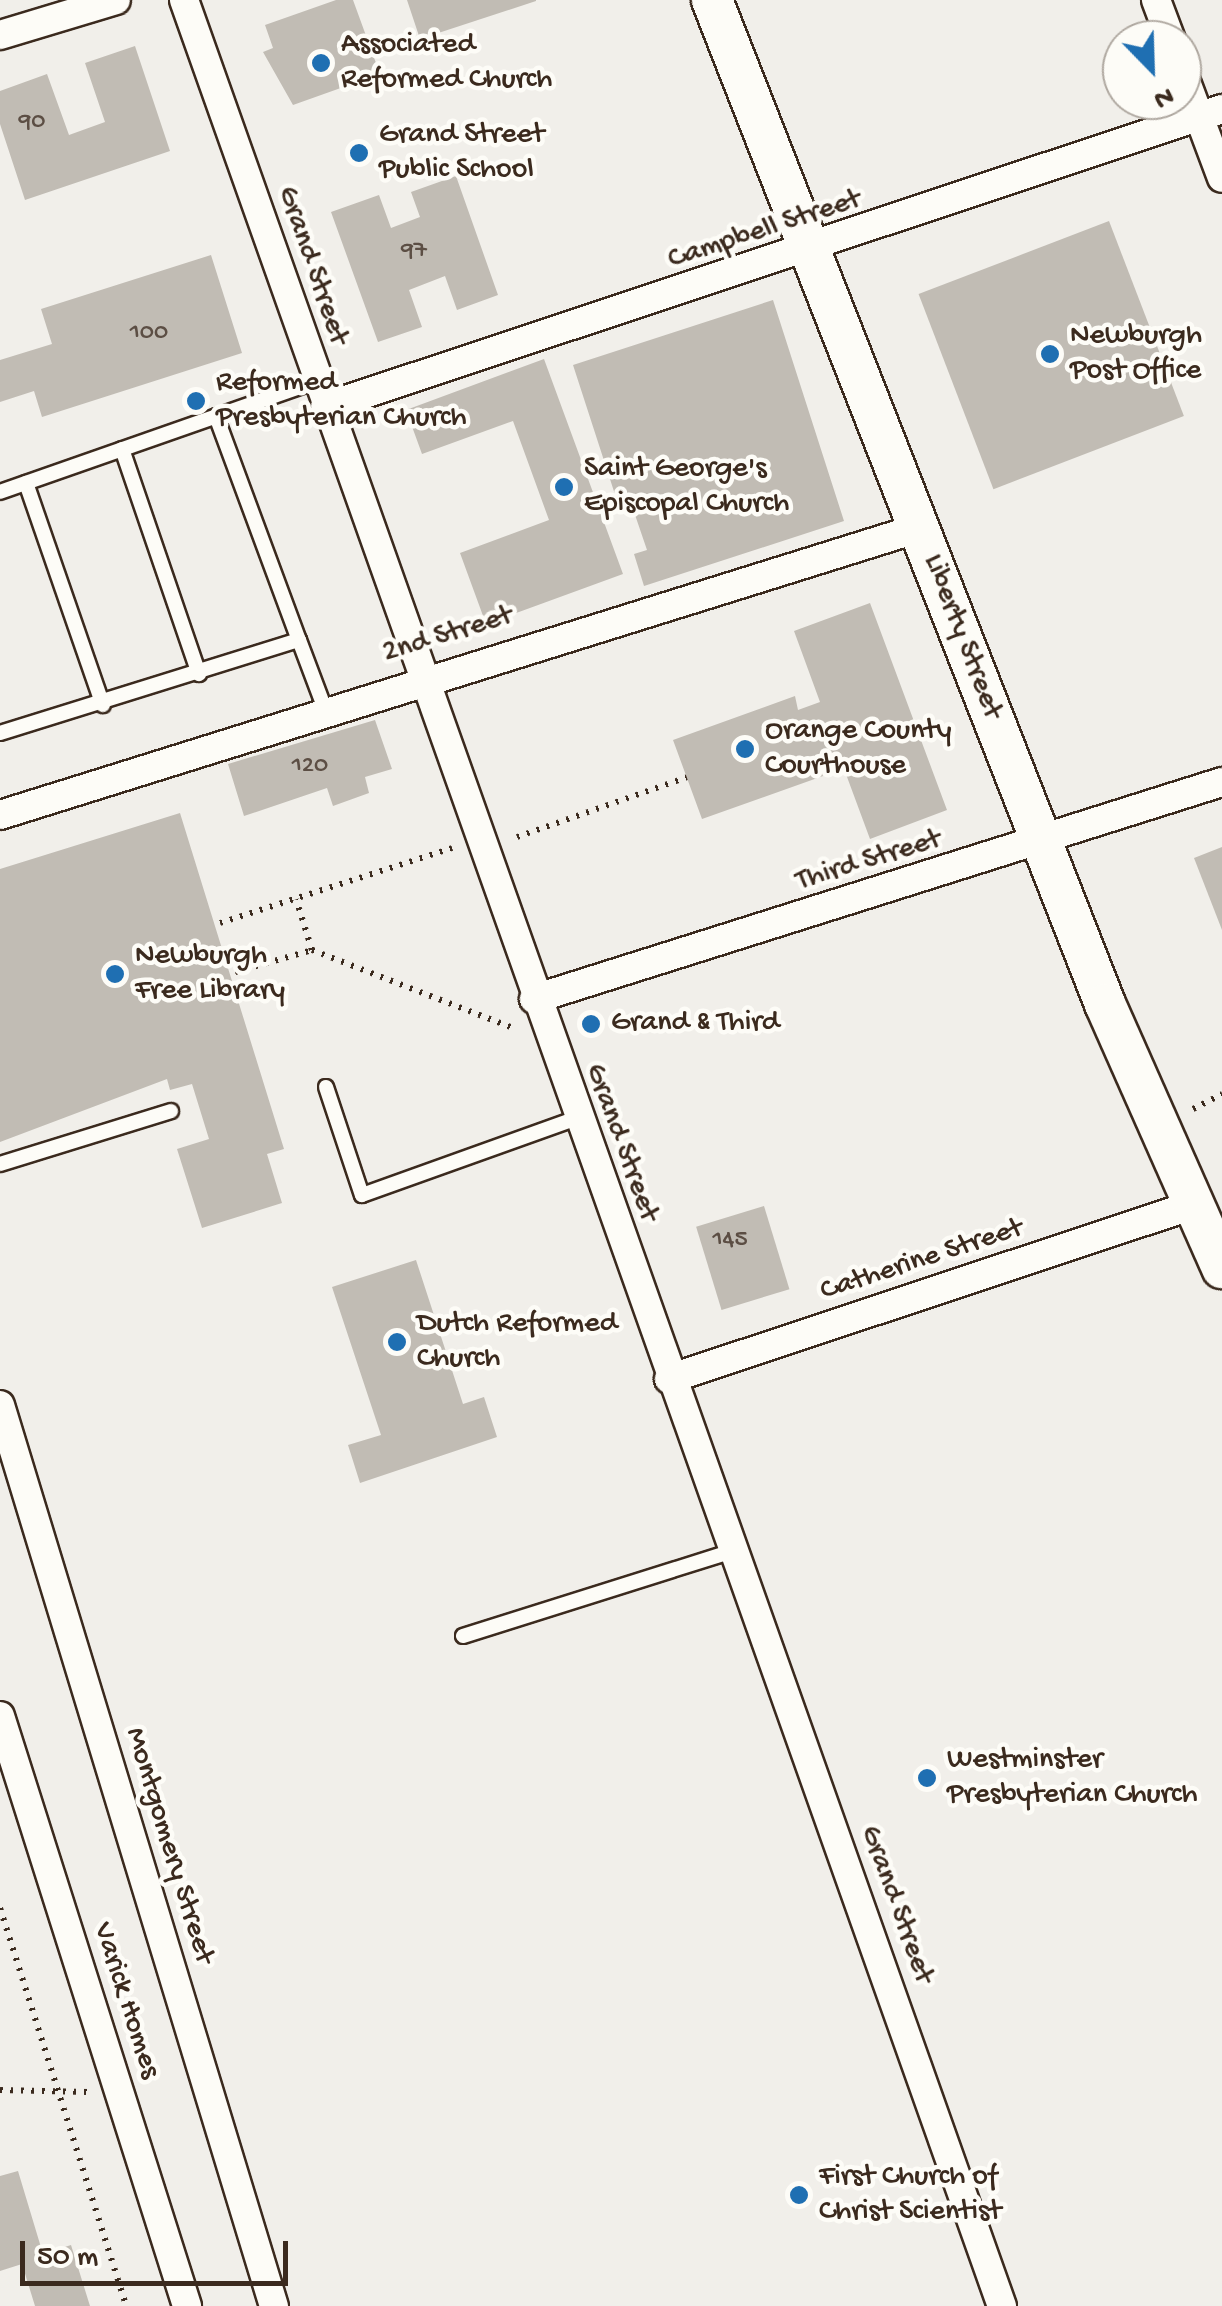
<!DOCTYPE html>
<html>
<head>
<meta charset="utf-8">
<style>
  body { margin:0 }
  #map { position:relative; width:1222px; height:2306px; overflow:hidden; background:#f1efea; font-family:"Gochi Hand",sans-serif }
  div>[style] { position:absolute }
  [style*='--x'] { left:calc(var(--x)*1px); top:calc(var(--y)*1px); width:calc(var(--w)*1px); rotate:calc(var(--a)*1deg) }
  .building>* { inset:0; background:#c1bcb4; transform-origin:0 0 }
  .path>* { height:6px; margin-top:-3px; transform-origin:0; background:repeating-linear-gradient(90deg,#3b2a1e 0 2.5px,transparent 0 10.5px) }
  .roads { filter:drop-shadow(2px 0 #3b2a1e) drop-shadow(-2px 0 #3b2a1e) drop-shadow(0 2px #3b2a1e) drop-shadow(0 -2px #3b2a1e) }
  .lane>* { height:14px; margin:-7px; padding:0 7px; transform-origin:7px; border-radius:7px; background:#fdfcf7 }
  .street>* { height:28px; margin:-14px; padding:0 14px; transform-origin:14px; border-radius:14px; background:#fdfcf7 }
  .secondary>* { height:40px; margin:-20px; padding:0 20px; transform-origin:20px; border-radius:20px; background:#fdfcf7 }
  .dots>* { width:28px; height:28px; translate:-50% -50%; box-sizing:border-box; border:5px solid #fdfcf7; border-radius:50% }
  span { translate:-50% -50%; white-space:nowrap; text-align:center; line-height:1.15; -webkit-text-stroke:9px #fdfcf7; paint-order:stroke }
  .number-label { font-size:25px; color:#5c4e44 }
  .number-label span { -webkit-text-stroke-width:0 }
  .poi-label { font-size:30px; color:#3b2a1e }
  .left { translate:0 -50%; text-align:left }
  .street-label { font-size:30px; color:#3b2a1e }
  .north { position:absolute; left:1102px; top:20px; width:100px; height:100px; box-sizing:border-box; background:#fdfcf7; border:2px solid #afa8a0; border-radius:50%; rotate:157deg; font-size:28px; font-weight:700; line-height:40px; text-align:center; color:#3b2a1e }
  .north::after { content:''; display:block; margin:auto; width:35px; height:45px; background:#1f6fb2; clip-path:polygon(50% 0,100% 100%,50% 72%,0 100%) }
  .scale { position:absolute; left:20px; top:2241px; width:268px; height:45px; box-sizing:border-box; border:5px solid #3b2a1e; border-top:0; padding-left:12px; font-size:30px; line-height:35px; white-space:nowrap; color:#3b2a1e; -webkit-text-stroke:8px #fdfcf7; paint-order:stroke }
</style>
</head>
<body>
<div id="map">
  <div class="building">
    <div style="clip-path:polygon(336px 0,353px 0,380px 74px,293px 105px,263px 52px,273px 48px,265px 25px)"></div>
    <div style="clip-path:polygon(407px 0,536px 0,536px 1px,420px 39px)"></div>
    <div style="clip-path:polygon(135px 46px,170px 151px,25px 200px,0 124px,0 91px,47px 74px,69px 135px,105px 122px,85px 63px)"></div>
    <div style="clip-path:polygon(456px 176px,498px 295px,457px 310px,445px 276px,409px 290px,422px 327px,378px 342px,331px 212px,379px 195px,391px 228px,420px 217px,411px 192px)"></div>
    <div style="left:1109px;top:221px;width:209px;height:204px;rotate:69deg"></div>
    <div style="clip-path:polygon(211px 255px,242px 353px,42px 417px,34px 391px,0 402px,0 360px,52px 344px,41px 309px)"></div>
    <div style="clip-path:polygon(773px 300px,844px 521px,644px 586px,634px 554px,647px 550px,633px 509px,621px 513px,573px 365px)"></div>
    <div style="clip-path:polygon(544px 359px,623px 574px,486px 624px,460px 553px,549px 520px,513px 421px,422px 454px,406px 410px)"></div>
    <div style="clip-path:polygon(870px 603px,947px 810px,870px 839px,840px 758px,819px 765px,823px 776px,702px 819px,673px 740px,795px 696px,798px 710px,820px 702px,794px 631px)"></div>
    <div style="clip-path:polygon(375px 720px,392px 769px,365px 777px,369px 793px,333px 806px,327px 788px,244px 816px,228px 764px)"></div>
    <div style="clip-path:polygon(180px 813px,284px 1149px,267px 1154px,282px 1203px,202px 1228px,177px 1149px,209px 1139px,192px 1084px,170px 1090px,167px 1079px,0 1142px,0 869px)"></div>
    <div style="clip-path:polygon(1222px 847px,1222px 930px,1194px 858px)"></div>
    <div style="left:764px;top:1206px;width:87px;height:71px;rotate:73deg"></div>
    <div style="clip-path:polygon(416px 1260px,463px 1404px,484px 1397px,497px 1437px,360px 1483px,348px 1445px,381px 1435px,332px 1287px)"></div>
    <div style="clip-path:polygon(18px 2171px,43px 2254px,71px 2245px,90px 2306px,35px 2306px,22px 2264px,0 2271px,0 2176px)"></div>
  </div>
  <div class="path">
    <div style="--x:517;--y:837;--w:180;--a:-19.4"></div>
    <div style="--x:220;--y:923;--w:244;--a:-17.9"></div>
    <div style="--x:312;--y:950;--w:219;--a:21.2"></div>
    <div style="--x:235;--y:972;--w:80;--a:-15.9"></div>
    <div style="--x:312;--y:950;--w:53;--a:-107.4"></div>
    <div style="--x:1193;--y:1109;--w:33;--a:-27"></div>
    <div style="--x:0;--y:1908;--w:417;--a:72.4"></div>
    <div style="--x:0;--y:2090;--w:88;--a:1.3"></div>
  </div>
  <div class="roads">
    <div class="lane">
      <div style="--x:216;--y:416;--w:239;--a:69.7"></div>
      <div style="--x:122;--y:449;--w:238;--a:71.1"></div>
      <div style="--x:26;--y:483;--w:235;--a:70.9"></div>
      <div style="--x:0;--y:492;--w:336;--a:-19.3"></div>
      <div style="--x:0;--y:733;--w:313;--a:-17.3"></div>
      <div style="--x:299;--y:640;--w:74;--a:69.4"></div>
      <div style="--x:326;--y:1087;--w:114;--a:71.6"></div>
      <div style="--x:362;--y:1195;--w:228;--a:-19.7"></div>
      <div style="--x:0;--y:1164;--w:179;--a:-17.2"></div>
      <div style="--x:463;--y:1636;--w:282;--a:-17.5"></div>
    </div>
    <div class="street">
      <div style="--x:184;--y:0;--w:2447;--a:70.47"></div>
      <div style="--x:1156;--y:0;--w:43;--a:69.4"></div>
      <div style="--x:0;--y:35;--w:121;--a:-16.8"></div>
      <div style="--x:1182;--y:71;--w:114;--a:69.5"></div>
      <div style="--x:325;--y:407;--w:945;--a:-18.38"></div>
      <div style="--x:0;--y:815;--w:963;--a:-17.34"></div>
      <div style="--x:534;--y:999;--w:721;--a:-17.51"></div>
      <div style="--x:669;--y:1379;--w:555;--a:-18.37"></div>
      <div style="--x:0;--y:1405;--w:942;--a:73.09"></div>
      <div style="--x:0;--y:1716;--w:619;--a:72.41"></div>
    </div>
    <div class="secondary">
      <div style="--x:712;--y:0;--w:1078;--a:68.62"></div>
      <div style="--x:1105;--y:1004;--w:289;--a:66.1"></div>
    </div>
  </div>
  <div class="dots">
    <div style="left:321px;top:63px;background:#1f6fb2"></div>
    <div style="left:359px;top:153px;background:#1f6fb2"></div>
    <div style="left:1050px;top:354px;background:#1f6fb2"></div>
    <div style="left:196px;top:401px;background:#1f6fb2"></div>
    <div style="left:564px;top:487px;background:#1f6fb2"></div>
    <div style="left:745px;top:749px;background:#1f6fb2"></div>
    <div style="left:115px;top:974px;background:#1f6fb2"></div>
    <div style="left:591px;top:1024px;background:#1f6fb2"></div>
    <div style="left:397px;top:1342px;background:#1f6fb2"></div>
    <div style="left:927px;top:1778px;background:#1f6fb2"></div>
    <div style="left:799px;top:2195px;background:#1f6fb2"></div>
  </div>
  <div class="number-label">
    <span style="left:32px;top:123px">90</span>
    <span style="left:414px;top:252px">97</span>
    <span style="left:149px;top:334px">100</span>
    <span style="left:310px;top:767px">120</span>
    <span style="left:730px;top:1241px">145</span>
  </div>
  <div class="poi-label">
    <span class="left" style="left:341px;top:63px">Associated<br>Reformed Church</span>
    <span class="left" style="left:379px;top:153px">Grand Street<br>Public School</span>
    <span class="left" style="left:1070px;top:354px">Newburgh<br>Post Office</span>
    <span class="left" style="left:216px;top:401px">Reformed<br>Presbyterian Church</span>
    <span class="left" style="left:584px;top:487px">Saint George's<br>Episcopal Church</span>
    <span class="left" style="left:765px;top:749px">Orange County<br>Courthouse</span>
    <span class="left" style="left:135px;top:974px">Newburgh<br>Free Library</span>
    <span class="left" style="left:611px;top:1024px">Grand &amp; Third</span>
    <span class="left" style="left:417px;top:1342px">Dutch Reformed<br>Church</span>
    <span class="left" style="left:947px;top:1778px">Westminster<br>Presbyterian Church</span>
    <span class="left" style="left:819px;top:2195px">First Church of<br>Christ Scientist</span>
  </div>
  <div class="street-label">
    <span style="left:765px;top:231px;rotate:-18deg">Campbell Street</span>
    <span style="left:311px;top:266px;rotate:71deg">Grand Street</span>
    <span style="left:448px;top:636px;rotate:-17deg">2nd Street</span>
    <span style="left:961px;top:637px;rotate:69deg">Liberty Street</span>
    <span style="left:869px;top:862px;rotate:-17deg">Third Street</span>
    <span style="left:620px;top:1143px;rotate:70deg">Grand Street</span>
    <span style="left:922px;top:1261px;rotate:-18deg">Catherine Street</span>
    <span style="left:168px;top:1846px;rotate:73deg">Montgomery Street</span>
    <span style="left:895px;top:1905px;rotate:70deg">Grand Street</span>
    <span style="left:125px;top:2001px;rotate:72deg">Varick Homes</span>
  </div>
  <div class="north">N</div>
  <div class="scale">50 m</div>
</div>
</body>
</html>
